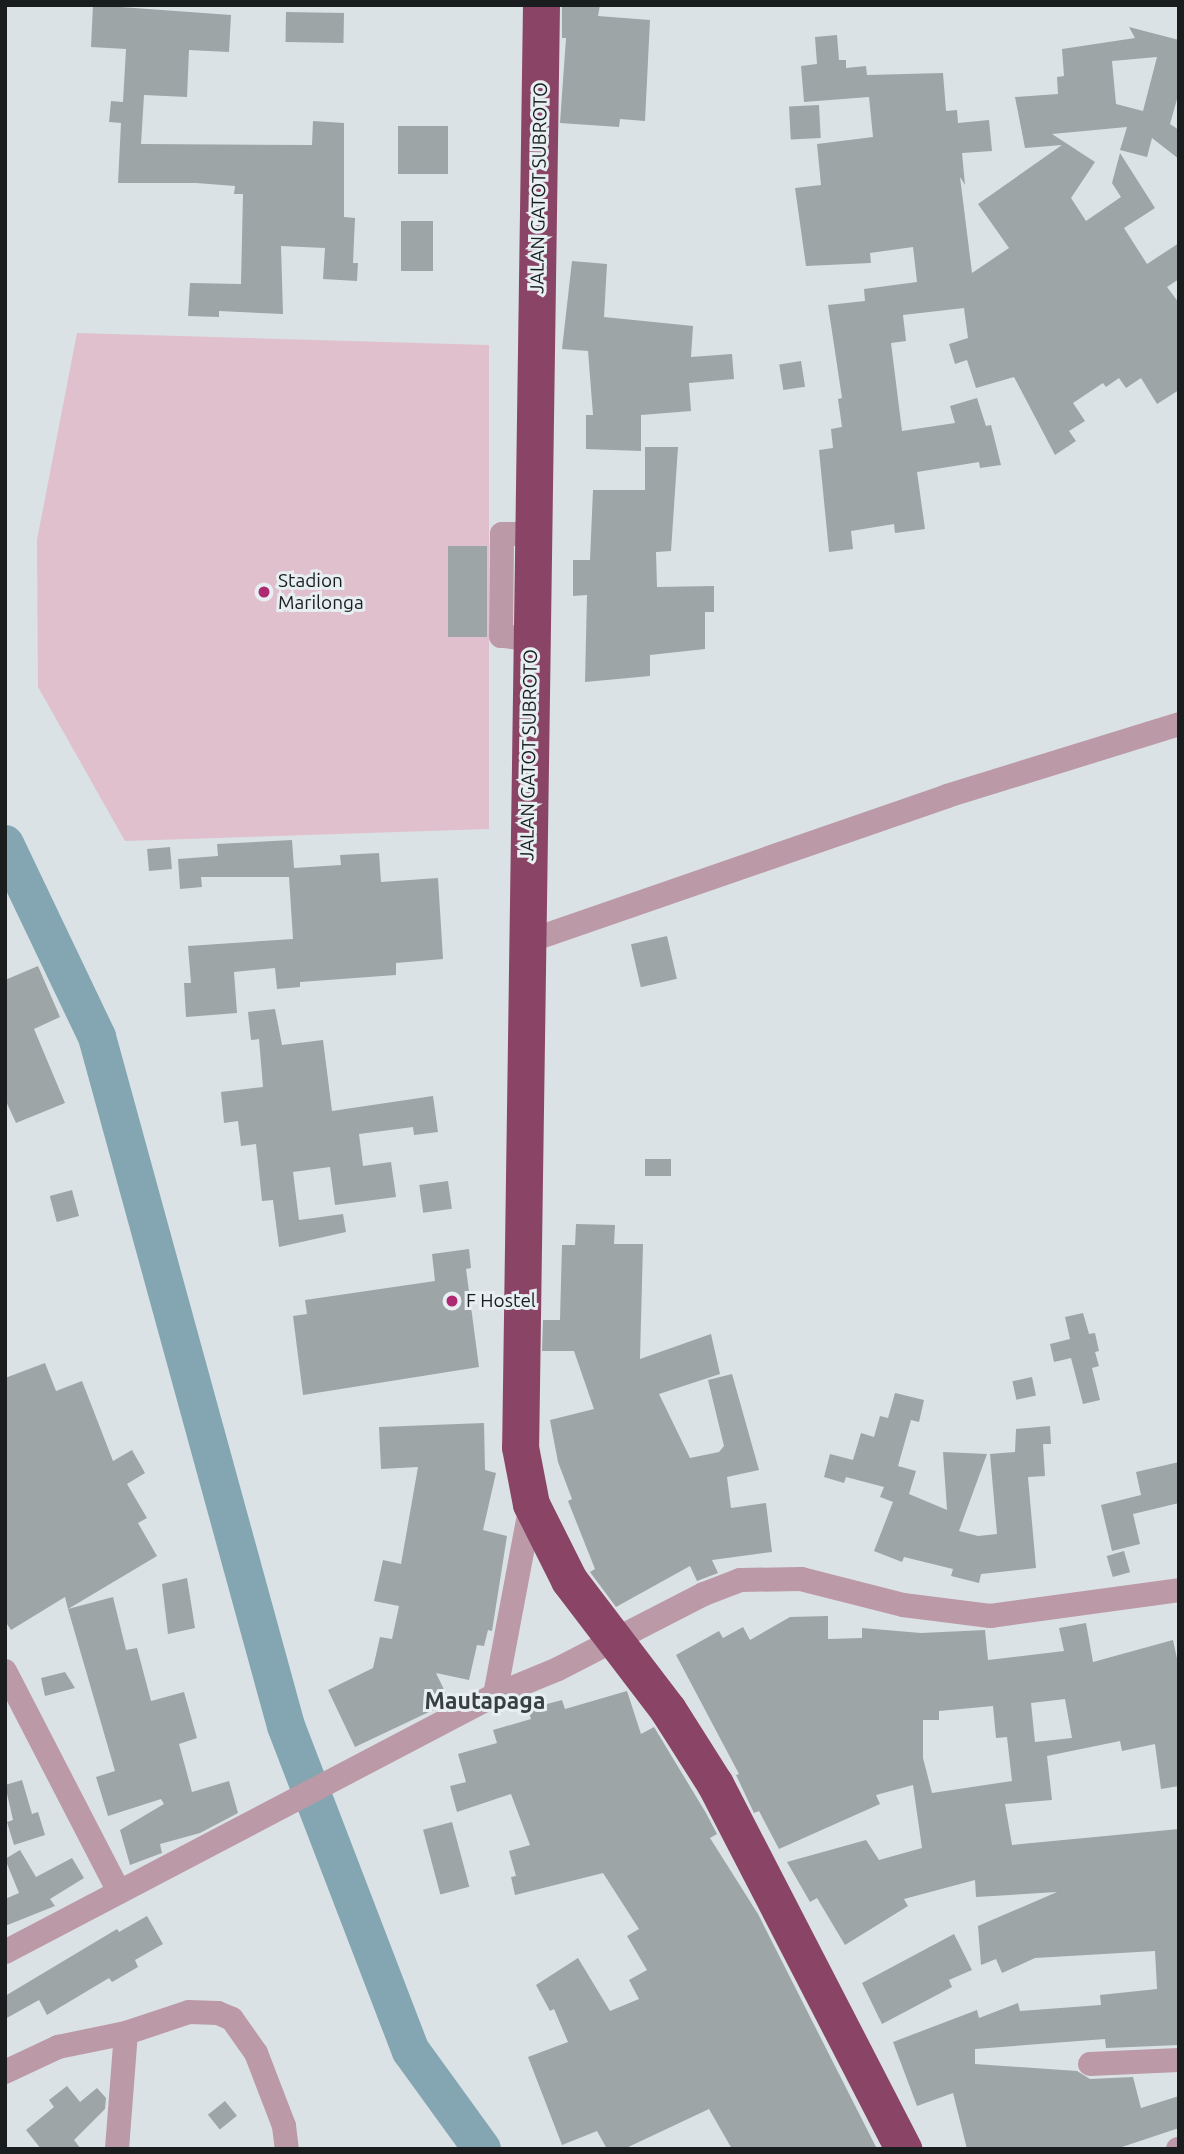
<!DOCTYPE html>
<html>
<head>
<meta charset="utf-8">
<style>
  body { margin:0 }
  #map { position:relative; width:1184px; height:2154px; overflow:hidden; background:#dae2e5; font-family:Ubuntu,sans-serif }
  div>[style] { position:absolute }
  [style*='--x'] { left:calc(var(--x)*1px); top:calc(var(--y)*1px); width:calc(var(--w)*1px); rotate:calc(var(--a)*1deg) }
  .green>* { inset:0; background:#e0c0cd }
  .river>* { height:38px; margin:-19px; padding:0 19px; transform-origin:19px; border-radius:19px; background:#84a6b2 }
  .building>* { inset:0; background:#9da5a7; transform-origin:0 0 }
  .minor>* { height:24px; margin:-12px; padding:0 12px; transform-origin:12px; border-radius:12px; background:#bc99a7 }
  .highway>* { height:37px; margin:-18.5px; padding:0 18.5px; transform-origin:18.5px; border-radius:18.5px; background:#8a4566 }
  .dots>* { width:19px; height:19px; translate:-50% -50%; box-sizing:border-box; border:4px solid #e7eff2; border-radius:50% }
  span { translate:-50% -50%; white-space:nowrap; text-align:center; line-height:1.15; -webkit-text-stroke:6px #e7eff2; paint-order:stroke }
  .street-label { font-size:19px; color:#1a1d1e }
  .poi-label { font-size:19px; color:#1a1d1e }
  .left { translate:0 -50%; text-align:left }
  .quarter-label { font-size:23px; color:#383f41; font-weight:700 }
  .frame { position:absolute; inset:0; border:7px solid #1a1d1e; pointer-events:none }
</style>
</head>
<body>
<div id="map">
  <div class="green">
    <div style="clip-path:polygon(77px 333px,489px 345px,489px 829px,125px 841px,38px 687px,37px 540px)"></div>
  </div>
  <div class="river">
    <div style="--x:5;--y:844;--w:214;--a:64.5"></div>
    <div style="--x:97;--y:1037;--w:714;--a:74.66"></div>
    <div style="--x:286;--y:1726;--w:348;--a:69"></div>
    <div style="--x:411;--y:2051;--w:121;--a:54.1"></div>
  </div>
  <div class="building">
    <div style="clip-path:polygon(93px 5px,231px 15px,229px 52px,189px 50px,187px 97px,144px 95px,141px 144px,312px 145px,313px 121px,344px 123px,344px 217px,355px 218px,353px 263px,358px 263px,357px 281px,323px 279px,325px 248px,281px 246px,283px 314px,219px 311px,219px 317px,188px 316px,190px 283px,241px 284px,243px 194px,234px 194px,235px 186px,196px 183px,118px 183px,121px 123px,109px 122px,111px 101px,123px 102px,126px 49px,91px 47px)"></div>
    <div style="clip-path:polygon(562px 5px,600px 5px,598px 16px,650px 20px,645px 121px,620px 119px,619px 127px,560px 123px,566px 38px,562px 38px)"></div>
    <div style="left:286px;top:12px;width:58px;height:30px;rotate:1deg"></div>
    <div style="clip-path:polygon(evenodd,1129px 27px,1179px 40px,1179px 92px,1170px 124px,1179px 130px,1179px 159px,1152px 138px,1147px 157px,1120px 150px,1127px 127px,1052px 134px,1095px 162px,1071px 198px,1086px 221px,1121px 197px,1112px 183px,1120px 153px,1155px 208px,1124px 228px,1147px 264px,1179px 243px,1179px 279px,1167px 287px,1179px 303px,1179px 390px,1157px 404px,1141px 378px,1126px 388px,1119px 378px,1106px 387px,1103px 383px,1073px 403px,1085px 421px,1069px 431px,1076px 441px,1055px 455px,1014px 377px,976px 388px,967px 360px,955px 364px,949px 344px,968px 338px,964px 308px,903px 315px,906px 341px,891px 343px,902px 431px,955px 423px,950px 406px,977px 398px,986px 426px,991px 425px,1001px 465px,980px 468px,979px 462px,917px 472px,925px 529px,895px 533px,894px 524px,851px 531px,853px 549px,829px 552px,819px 450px,833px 448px,831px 429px,842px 427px,838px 399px,842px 398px,828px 305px,865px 301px,864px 289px,917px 282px,913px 247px,870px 253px,871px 263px,806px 266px,795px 188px,821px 185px,817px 144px,873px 137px,869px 97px,804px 102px,801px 66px,817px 64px,815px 37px,837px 35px,839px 60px,846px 60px,846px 68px,866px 66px,867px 75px,943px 73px,946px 111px,957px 110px,958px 123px,989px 120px,992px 151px,962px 153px,965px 185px,960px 177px,972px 273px,1009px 248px,978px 204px,1062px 145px,1025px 148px,1015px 97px,1058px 94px,1057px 77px,1064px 76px,1062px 49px,1135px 38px,1129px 27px,1157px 57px,1143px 111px,1116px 104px,1112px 61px,1157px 57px)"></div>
    <div style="left:819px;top:105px;width:33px;height:30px;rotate:87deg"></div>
    <div style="left:398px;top:126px;width:50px;height:48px"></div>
    <div style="left:401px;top:221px;width:32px;height:50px"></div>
    <div style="clip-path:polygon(572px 261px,607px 264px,604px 317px,693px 326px,691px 357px,732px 354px,734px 379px,689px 383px,691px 411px,641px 415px,641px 451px,586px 449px,586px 415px,593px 415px,588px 351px,562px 349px)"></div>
    <div style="left:801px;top:361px;width:26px;height:22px;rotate:81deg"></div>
    <div style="clip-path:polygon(645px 447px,678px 447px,671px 551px,656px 552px,657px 587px,714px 586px,714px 612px,705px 612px,705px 649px,650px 655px,650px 676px,585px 682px,587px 595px,573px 596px,573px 560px,590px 560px,593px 490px,645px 490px)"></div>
    <div style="left:448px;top:546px;width:39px;height:91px"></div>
    <div style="clip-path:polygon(292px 840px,294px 868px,341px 865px,340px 855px,379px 853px,381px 882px,438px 878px,443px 959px,396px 963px,396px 975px,300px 982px,300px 987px,277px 989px,275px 968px,234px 972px,237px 1013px,186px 1017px,184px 983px,191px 983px,188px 946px,293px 939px,289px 877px,201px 877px,202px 887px,180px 889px,178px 859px,218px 856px,217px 844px)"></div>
    <div style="left:170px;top:847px;width:22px;height:23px;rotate:85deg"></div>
    <div style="left:667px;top:936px;width:44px;height:37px;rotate:77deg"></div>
    <div style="clip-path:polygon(38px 966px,60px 1017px,34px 1029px,65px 1103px,16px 1123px,5px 1099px,5px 980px)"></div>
    <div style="clip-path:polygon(275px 1009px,282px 1045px,323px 1040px,332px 1111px,433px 1096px,438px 1132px,414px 1135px,413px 1127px,359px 1134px,363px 1166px,391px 1162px,396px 1197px,335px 1205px,330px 1167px,293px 1172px,299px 1220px,343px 1214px,346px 1232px,279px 1247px,273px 1200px,262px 1201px,256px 1144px,241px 1146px,238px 1121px,224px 1123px,221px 1092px,263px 1087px,259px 1039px,251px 1040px,248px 1012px)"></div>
    <div style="left:645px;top:1159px;width:26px;height:17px"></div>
    <div style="left:448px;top:1181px;width:28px;height:29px;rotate:82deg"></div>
    <div style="left:72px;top:1190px;width:27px;height:23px;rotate:75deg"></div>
    <div style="clip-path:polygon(576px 1224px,615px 1225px,614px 1244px,643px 1244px,640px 1359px,711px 1334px,720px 1374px,659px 1394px,690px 1458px,719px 1452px,724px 1446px,708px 1380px,732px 1374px,759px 1470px,727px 1477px,731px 1508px,766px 1503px,772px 1552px,712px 1560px,718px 1573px,697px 1581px,690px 1566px,616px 1607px,590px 1572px,595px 1569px,568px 1501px,572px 1499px,558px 1462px,550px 1420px,594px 1409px,574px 1351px,542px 1351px,543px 1320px,560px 1320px,562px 1245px,575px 1245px)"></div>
    <div style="clip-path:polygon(469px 1249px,471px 1268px,466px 1269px,479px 1367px,303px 1395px,293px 1316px,307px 1314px,305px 1300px,435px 1281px,432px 1254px)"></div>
    <div style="clip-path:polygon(1083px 1313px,1089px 1334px,1095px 1333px,1099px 1351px,1095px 1352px,1099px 1366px,1092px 1368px,1100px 1400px,1083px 1404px,1071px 1358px,1054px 1362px,1050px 1344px,1070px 1339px,1065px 1317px)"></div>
    <div style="clip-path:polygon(45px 1363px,56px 1391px,82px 1381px,113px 1461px,132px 1450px,145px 1473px,127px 1484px,147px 1518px,138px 1523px,157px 1556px,68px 1609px,65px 1597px,11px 1630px,5px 1621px,5px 1378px)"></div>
    <div style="left:1032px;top:1377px;width:19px;height:20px;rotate:78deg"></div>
    <div style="clip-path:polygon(895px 1393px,924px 1400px,919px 1422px,911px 1420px,898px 1466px,916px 1471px,909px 1494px,947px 1510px,943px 1452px,987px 1454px,959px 1531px,978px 1536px,997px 1534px,990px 1454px,1015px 1452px,1016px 1429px,1050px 1426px,1051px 1444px,1043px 1444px,1045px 1476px,1028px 1477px,1036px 1568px,981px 1574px,979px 1583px,951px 1576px,953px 1569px,904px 1557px,902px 1562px,874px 1551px,893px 1502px,880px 1497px,884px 1487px,846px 1477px,844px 1483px,824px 1477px,830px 1454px,853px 1460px,861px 1433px,874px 1437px,880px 1416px,888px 1418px)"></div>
    <div style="clip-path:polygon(484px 1423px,485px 1470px,496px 1473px,483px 1530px,507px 1536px,492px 1631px,488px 1630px,484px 1646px,477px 1645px,469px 1680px,436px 1673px,450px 1702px,355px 1747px,328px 1690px,373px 1668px,380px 1637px,392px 1639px,399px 1606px,374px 1601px,383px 1560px,401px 1564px,418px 1467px,381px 1469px,379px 1427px)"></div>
    <div style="clip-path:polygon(1179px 1462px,1179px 1503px,1133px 1514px,1140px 1544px,1112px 1551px,1101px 1505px,1141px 1495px,1136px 1472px)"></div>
    <div style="left:1124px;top:1551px;width:22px;height:18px;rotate:74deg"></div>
    <div style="clip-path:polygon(187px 1578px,195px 1628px,168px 1634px,162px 1584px)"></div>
    <div style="clip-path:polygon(113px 1597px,126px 1650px,137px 1648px,151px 1701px,184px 1692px,197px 1738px,179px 1744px,192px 1792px,229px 1781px,238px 1813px,200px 1833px,160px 1844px,162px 1853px,130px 1865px,120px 1830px,164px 1804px,161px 1799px,108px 1816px,96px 1777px,115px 1771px,68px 1609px)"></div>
    <div style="clip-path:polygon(evenodd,828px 1616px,828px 1639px,862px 1638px,862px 1628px,921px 1633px,985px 1630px,988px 1660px,1064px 1651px,1059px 1628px,1086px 1623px,1093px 1662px,1173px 1640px,1179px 1668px,1179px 1786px,1161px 1789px,1155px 1744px,1122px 1751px,1120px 1741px,1047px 1756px,1052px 1800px,1005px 1804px,1012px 1845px,1179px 1829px,1179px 2045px,1106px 2048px,1105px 2039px,975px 2049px,975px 2064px,1077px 2071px,1090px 2079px,1133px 2077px,1141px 2108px,1179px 2096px,1179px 2128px,1116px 2149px,967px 2149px,953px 2093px,917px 2106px,893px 2042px,977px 2010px,979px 2018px,1018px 2003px,1020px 2011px,1101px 2005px,1100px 1995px,1157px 1989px,1155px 1951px,1035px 1958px,1002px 1973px,996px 1959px,981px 1965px,978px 1926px,1057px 1892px,976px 1897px,975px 1880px,904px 1899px,908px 1906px,845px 1945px,817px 1898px,810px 1902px,787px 1862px,866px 1840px,879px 1860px,922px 1848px,913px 1785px,876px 1795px,880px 1804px,779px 1849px,759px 1811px,754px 1813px,736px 1775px,739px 1774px,676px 1655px,719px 1631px,723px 1638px,743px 1627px,750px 1640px,790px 1617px,828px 1616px,1065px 1699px,1072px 1738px,1035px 1742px,1031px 1703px,1065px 1699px,828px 1616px,993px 1706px,996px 1738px,1007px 1737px,1012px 1781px,932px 1793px,923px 1758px,923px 1720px,939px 1720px,939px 1711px,993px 1706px)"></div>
    <div style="clip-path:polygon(65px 1672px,75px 1688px,45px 1696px,41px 1678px)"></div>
    <div style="clip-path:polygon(627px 1691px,641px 1734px,654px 1727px,706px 1813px,717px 1834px,710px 1838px,758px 1914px,877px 2149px,732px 2149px,709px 2109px,624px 2149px,607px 2149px,597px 2131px,562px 2145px,528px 2057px,568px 2042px,554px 2009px,550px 2011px,536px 1985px,578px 1958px,610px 2011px,639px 1999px,629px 1980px,647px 1970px,627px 1936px,639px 1929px,603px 1873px,515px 1895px,511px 1877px,516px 1876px,509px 1851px,530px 1845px,511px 1794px,457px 1812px,450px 1786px,466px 1782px,458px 1754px,497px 1743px,493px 1730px,531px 1719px,528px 1709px,562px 1700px,565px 1709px)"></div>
    <div style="clip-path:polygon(22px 1780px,32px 1814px,38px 1812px,45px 1835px,14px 1845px,7px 1822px,13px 1820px,5px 1785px)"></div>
    <div style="left:452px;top:1822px;width:67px;height:30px;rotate:75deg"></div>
    <div style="clip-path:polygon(20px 1850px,36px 1877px,72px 1858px,84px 1878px,50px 1899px,55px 1906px,5px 1926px,5px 1899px,19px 1893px,5px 1859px)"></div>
    <div style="clip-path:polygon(147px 1916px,163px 1944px,135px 1960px,138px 1967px,112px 1982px,109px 1978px,47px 2015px,39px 2000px,5px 2019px,5px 1996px,117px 1929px,119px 1932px)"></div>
    <div style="clip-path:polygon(954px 1934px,972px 1970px,949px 1980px,952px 1987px,882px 2024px,862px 1983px)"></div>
    <div style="clip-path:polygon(67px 2086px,80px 2102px,97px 2088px,106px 2098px,105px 2109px,74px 2140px,81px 2149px,41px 2149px,26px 2130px,54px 2107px,49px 2100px)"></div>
    <div style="left:225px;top:2101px;width:19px;height:22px;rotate:51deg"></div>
  </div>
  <div class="minor">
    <div style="--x:531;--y:639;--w:30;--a:-174"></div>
    <div style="--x:501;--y:636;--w:102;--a:-89.4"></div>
    <div style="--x:502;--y:534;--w:31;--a:0"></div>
    <div style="--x:526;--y:942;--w:446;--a:-19.1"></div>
    <div style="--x:947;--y:796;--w:243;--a:-17.2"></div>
    <div style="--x:5;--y:1671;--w:246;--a:62.7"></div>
    <div style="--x:495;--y:1695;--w:194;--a:-79.3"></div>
    <div style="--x:5;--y:1952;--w:553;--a:-27.68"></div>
    <div style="--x:495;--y:1695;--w:68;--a:-22.4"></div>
    <div style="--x:558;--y:1669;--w:164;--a:-27.2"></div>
    <div style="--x:704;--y:1594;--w:39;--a:-21"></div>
    <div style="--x:740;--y:1580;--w:61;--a:-0.9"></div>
    <div style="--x:801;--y:1579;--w:105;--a:14.3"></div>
    <div style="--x:903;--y:1605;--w:88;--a:7.2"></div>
    <div style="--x:990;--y:1616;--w:191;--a:-7.8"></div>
    <div style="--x:1090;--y:2064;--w:89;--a:-2.6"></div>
    <div style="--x:5;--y:2072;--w:59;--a:-25.3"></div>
    <div style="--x:58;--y:2047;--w:69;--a:-11.6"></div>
    <div style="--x:126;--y:2033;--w:66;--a:-18.4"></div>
    <div style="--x:189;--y:2012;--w:29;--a:2"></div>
    <div style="--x:218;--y:2013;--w:15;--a:23"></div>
    <div style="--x:232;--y:2019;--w:42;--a:54.8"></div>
    <div style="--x:256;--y:2053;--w:78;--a:69"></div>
    <div style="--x:284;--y:2126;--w:23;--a:83"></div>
    <div style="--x:117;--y:2149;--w:116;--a:-85.6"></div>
    <div style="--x:1178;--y:2149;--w:1;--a:0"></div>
  </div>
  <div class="highway">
    <div style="--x:541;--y:5;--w:1442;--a:90.83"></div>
    <div style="--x:520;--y:1447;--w:58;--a:79.1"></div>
    <div style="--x:531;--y:1504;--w:85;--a:63.4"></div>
    <div style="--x:569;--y:1580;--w:163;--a:52.7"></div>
    <div style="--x:668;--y:1710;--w:88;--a:57.6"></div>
    <div style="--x:715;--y:1784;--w:411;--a:62.7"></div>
  </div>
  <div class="dots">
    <div style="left:264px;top:592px;background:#ad2972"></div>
    <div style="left:452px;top:1301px;background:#ad2972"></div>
  </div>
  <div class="street-label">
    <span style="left:539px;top:188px;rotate:-89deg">JALAN GATOT SUBROTO</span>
    <span style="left:529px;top:755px;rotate:-89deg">JALAN GATOT SUBROTO</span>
  </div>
  <div class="poi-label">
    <span class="left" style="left:278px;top:592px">Stadion<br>Marilonga</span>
    <span class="left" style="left:466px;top:1301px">F Hostel</span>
  </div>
  <div class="quarter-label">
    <span style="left:485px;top:1701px">Mautapaga</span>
  </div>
  <div class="frame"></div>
</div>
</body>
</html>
